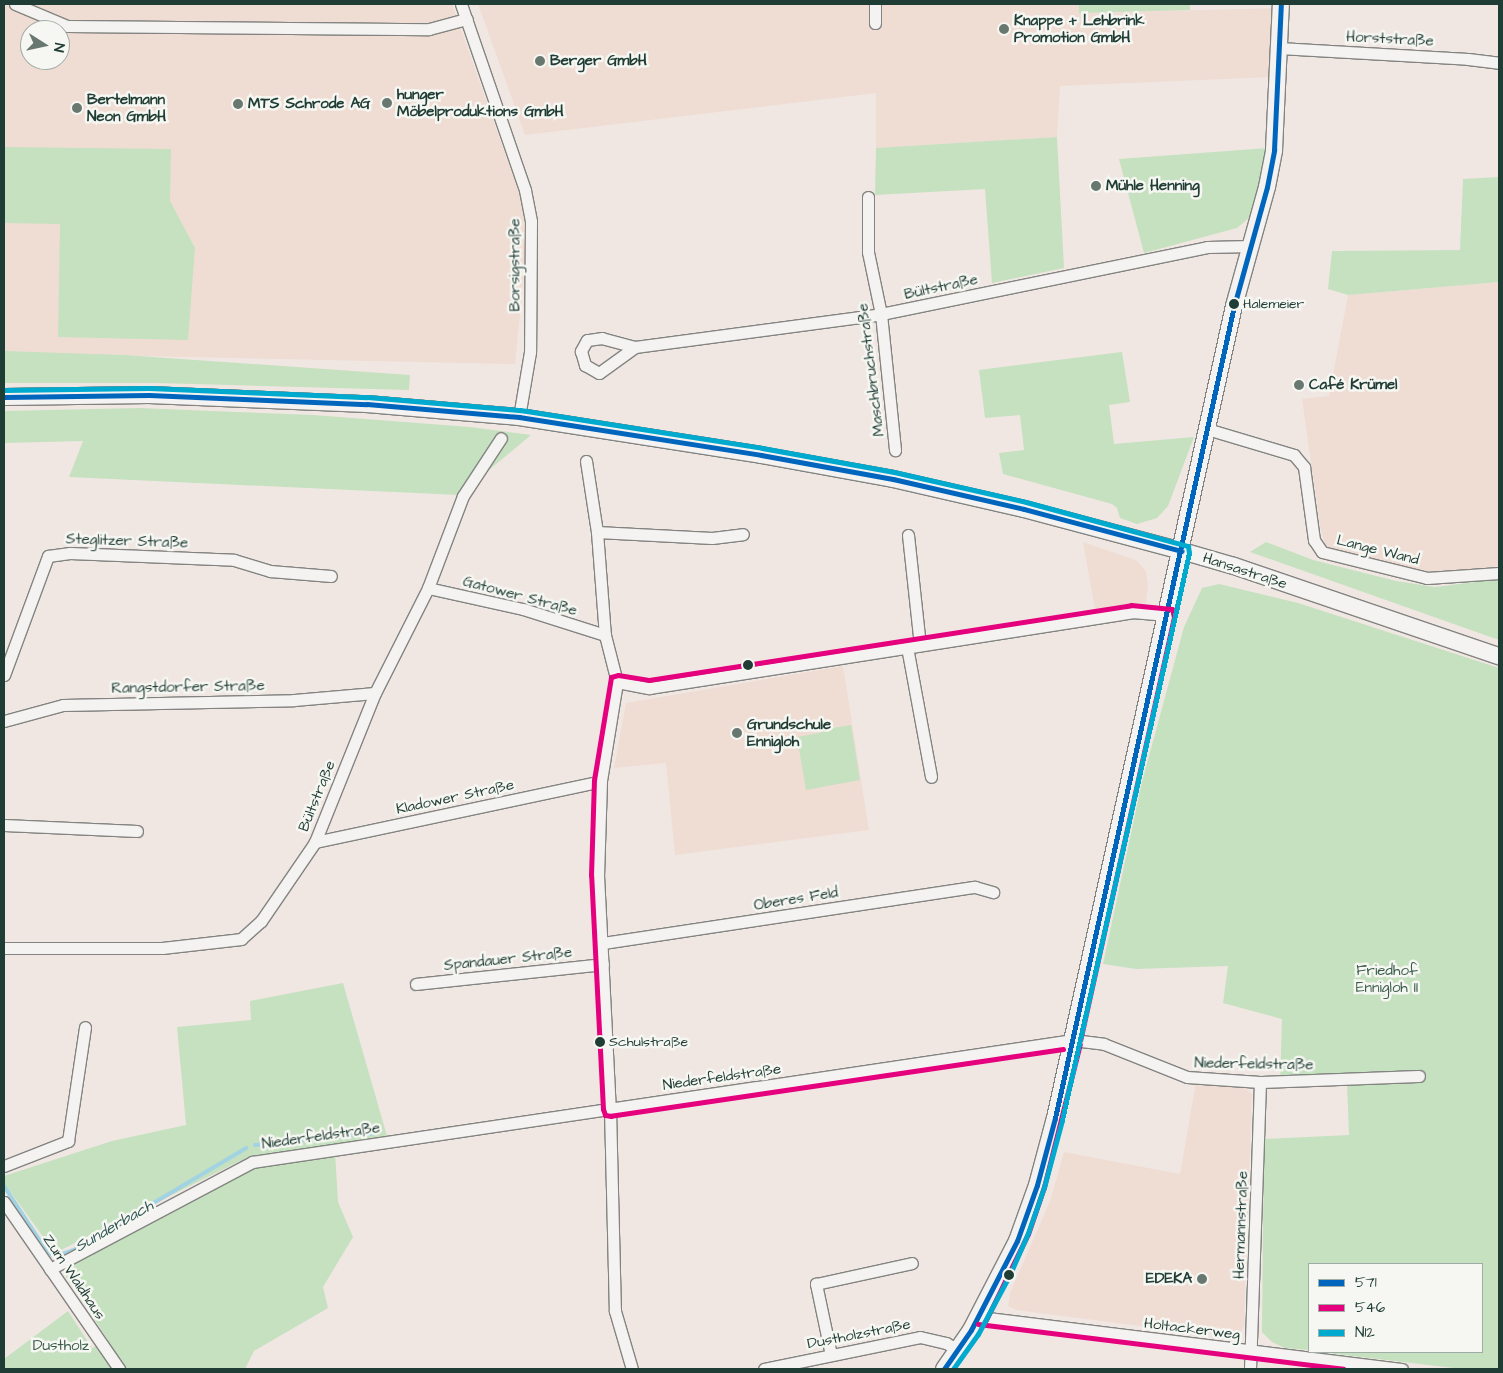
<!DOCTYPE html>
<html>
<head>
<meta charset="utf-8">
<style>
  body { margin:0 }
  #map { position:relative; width:1503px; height:1373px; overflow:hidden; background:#f0e7e3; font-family:"Architects Daughter",sans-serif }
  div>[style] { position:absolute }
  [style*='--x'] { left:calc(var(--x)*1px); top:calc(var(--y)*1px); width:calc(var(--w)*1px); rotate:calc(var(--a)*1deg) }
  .built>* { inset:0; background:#efddd4 }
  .green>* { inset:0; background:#c5e1bf }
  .stream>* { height:4px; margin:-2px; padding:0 2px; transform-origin:2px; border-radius:2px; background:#a2d3e2 }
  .roads { filter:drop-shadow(1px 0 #838481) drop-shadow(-1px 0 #838481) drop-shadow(0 1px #838481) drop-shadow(0 -1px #838481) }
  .minor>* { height:11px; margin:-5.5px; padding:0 5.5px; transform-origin:5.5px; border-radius:5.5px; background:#f4f3f1 }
  .secondary>* { height:16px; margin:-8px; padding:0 8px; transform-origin:8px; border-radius:8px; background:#f4f3f1 }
  .bus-1>* { height:5px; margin:-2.5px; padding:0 2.5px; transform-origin:2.5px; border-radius:2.5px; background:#0065bd }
  .bus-2>* { height:5px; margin:-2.5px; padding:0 2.5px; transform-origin:2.5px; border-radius:2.5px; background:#e5007d }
  .bus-3>* { height:5px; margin:-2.5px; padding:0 2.5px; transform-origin:2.5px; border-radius:2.5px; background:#00a9ce }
  .dots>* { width:14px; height:14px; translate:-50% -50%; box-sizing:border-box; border:2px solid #f6f6f2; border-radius:50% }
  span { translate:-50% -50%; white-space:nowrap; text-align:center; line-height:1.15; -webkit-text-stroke:5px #f6f6f2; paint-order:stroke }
  .bus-label { font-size:14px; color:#1f3d34 }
  .left { translate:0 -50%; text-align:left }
  .poi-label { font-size:15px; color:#1f3d34; font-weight:700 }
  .right { translate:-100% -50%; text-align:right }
  .street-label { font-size:15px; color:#1f3d34 }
  .park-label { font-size:15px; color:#395d4a }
  .water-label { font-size:16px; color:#335957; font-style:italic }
  .frame { position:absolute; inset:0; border:5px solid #1f3d34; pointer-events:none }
  .legend { position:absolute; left:1308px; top:1263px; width:175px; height:90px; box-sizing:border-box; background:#f6f6f2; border:1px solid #a0aca6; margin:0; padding:6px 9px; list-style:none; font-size:15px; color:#1f3d34 }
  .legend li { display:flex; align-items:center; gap:10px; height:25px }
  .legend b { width:25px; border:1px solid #a0aca6 }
  .north { position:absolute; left:20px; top:20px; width:50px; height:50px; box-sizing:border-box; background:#f6f6f2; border:1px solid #a0aca6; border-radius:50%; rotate:100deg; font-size:14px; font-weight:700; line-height:20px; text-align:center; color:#1f3d34 }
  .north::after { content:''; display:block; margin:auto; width:18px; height:22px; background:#687871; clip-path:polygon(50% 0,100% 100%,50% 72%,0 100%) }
</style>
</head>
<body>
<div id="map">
  <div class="built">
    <div style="clip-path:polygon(evenodd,5px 4px,452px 4px,520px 196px,526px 224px,524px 274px,515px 364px,4px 353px,5px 4px,30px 30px,60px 30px,60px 60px,30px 60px,30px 30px)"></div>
    <div style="clip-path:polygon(478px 4px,1079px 4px,1080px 13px,1277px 8px,1274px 77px,1060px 86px,1057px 137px,876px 148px,876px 93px,525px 135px)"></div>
    <div style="clip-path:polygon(1499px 282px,1499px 566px,1433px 574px,1326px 548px,1320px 526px,1302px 399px,1329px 396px,1348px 295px)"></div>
    <div style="clip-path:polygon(1083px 542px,1136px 560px,1146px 571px,1148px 586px,1146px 603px,1095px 610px)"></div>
    <div style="clip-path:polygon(843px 666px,869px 830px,675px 855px,666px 763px,614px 768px,626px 703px)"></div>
    <div style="clip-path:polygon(1196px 1082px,1244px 1087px,1252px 1094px,1244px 1325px,1241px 1332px,1232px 1336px,1140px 1326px,1016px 1310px,1008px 1306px,1010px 1293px,1050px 1201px,1064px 1152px,1180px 1174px)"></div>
  </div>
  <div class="green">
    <div style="clip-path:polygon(1079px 4px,1190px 4px,1190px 10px,1079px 13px)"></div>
    <div style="clip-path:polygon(1057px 137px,1064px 268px,992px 283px,985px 189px,875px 195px,876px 148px)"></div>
    <div style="clip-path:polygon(4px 147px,171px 149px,170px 201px,195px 248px,188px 340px,58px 337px,60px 224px,4px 223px)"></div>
    <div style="clip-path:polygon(1268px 148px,1258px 193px,1249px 218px,1237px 228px,1144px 253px,1119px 159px)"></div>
    <div style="clip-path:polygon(1499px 177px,1499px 282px,1348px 295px,1328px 289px,1332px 251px,1460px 250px,1463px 179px)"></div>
    <div style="clip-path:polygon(4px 351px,124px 355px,410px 375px,409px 390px,156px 383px,4px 383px)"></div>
    <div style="clip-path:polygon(1122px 352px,1130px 402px,1109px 405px,1114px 444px,1194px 437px,1168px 506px,1157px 518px,1137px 524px,1120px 518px,1117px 508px,1112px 504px,1003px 474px,999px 453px,1024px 450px,1020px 415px,985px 418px,979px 370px)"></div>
    <div style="clip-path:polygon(139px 408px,313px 415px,470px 427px,531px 435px,459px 495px,69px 477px,83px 441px,4px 443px,4px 411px)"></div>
    <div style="clip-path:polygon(1266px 542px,1313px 560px,1396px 581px,1435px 587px,1499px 579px,1499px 640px,1250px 552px)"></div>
    <div style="clip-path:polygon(1219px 584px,1298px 603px,1499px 668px,1499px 1369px,1462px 1369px,1319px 1352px,1482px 1352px,1482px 1264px,1309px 1264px,1309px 1350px,1285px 1348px,1272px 1342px,1262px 1332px,1264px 1139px,1349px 1135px,1347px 1082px,1280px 1085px,1282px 1019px,1223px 1003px,1228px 966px,1136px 969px,1103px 964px,1142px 782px,1184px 627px,1202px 588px)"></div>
    <div style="clip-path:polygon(851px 725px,860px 780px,806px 790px,797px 737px,820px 733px,820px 730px)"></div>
    <div style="clip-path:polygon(343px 983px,387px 1136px,260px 1156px,238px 1162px,55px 1253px,4px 1183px,4px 1176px,112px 1141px,186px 1125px,177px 1027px,251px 1020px,250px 1001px)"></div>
    <div style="clip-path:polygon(335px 1152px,338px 1202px,353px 1237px,323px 1287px,328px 1308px,254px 1351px,245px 1369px,4px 1369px,4px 1359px,68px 1311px,92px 1348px,108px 1340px,66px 1277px,67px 1268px,234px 1175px,270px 1164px)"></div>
  </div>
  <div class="stream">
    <div style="--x:255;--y:1145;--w:121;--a:-5.7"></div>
    <div style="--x:4;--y:1186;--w:73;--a:56.7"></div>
    <div style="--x:44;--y:1247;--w:11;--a:45"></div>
    <div style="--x:52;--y:1255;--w:5;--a:11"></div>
    <div style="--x:57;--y:1256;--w:20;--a:-20"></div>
    <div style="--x:76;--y:1249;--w:198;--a:-30.7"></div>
  </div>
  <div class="roads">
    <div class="minor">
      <div style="--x:15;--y:4;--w:56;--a:22.9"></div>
      <div style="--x:67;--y:26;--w:362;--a:0.5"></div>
      <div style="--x:429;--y:29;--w:39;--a:-15"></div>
      <div style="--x:461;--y:4;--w:197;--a:71"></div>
      <div style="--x:525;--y:190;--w:32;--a:79"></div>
      <div style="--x:531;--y:221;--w:131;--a:90.4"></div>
      <div style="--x:530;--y:352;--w:66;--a:99.6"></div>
      <div style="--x:875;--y:23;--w:19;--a:-90"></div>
      <div style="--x:1279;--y:48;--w:189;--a:3.3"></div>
      <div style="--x:1468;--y:59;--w:31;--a:7"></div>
      <div style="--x:868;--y:197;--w:55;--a:90"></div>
      <div style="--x:868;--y:252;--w:63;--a:78.2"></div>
      <div style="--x:881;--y:314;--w:137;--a:84.1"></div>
      <div style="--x:635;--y:347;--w:34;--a:-165"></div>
      <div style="--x:602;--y:338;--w:15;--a:172"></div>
      <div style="--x:587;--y:340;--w:13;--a:119"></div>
      <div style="--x:581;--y:351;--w:15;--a:74"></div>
      <div style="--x:585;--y:365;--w:16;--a:30"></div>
      <div style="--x:599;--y:373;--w:44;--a:-35.8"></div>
      <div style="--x:635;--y:347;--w:248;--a:-7.6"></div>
      <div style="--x:881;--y:314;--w:333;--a:-11.6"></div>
      <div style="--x:1207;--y:247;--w:45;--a:-1.3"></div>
      <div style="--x:1207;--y:429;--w:91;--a:16.6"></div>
      <div style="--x:1294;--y:455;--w:16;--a:50"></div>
      <div style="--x:1304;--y:467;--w:74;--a:82.2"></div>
      <div style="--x:1314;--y:540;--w:14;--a:56"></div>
      <div style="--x:1322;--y:552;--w:108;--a:13.9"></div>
      <div style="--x:1427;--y:578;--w:72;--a:-4"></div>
      <div style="--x:586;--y:461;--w:72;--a:81.2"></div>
      <div style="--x:597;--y:532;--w:103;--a:85.6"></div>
      <div style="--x:605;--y:635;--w:49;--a:75.7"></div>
      <div style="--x:617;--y:682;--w:100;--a:99.2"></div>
      <div style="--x:601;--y:781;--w:94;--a:91.8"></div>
      <div style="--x:598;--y:875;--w:234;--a:87.1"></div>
      <div style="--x:610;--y:1109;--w:202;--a:88.6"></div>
      <div style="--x:615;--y:1311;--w:60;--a:73.7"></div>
      <div style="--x:597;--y:532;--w:115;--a:3"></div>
      <div style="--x:712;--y:538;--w:31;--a:-7"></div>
      <div style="--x:908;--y:535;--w:111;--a:83.8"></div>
      <div style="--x:428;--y:588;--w:97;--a:12.5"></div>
      <div style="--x:523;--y:609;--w:86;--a:17.6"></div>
      <div style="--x:907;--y:647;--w:132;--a:79.5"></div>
      <div style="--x:4;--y:675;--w:127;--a:-69.7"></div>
      <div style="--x:48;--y:556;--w:22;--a:-8"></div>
      <div style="--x:70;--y:553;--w:164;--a:2.4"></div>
      <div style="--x:234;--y:560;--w:38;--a:17"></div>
      <div style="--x:270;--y:571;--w:61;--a:4.7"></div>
      <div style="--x:617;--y:682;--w:33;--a:11"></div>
      <div style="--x:649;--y:688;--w:489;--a:-8.9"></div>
      <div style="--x:1132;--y:612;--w:35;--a:5"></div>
      <div style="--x:4;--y:721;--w:61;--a:-15.2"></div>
      <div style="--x:63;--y:705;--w:231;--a:-1.2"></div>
      <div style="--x:294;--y:700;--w:81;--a:-4.9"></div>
      <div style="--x:4;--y:825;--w:133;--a:2.6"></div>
      <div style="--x:315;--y:842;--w:292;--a:-12"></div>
      <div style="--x:603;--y:943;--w:376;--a:-8.6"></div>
      <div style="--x:975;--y:887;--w:19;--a:16"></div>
      <div style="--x:4;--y:948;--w:158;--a:0"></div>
      <div style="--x:162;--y:948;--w:80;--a:-6.5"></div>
      <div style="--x:241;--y:939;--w:27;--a:-42"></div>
      <div style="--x:261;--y:921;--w:96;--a:-55.6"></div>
      <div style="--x:315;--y:842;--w:161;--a:-68.1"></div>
      <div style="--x:375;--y:693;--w:118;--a:-63.2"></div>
      <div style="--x:428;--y:588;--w:98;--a:-69.2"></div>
      <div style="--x:463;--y:496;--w:69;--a:-56.8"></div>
      <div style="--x:416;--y:984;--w:188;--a:-6.1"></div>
      <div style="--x:4;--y:1166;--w:69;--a:-21.3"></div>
      <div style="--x:68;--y:1141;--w:115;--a:-81.5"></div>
      <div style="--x:4;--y:1202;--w:203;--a:55.4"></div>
      <div style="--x:50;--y:1269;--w:229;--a:-27.9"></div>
      <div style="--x:252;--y:1162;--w:830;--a:-8.45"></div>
      <div style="--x:1073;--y:1040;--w:31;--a:7"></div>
      <div style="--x:1104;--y:1044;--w:89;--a:21.7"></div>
      <div style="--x:1187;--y:1077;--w:73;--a:3.9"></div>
      <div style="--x:1260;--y:1082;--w:159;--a:-2.2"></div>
      <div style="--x:979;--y:1317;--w:426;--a:7"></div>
      <div style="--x:831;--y:1355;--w:73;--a:-101.9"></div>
      <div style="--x:816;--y:1284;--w:98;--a:-12.3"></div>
      <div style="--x:764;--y:1369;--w:159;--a:-11.6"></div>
      <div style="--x:920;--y:1337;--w:27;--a:13"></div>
      <div style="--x:946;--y:1343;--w:14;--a:30"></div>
      <div style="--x:1250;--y:1369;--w:287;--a:-88"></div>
    </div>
    <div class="secondary">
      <div style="--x:4;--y:397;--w:145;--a:-0.8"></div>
      <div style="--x:149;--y:395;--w:218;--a:2.4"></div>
      <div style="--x:367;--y:404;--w:153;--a:4.9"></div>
      <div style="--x:519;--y:417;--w:245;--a:8.9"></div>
      <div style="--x:761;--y:455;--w:134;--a:10.3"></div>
      <div style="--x:893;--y:479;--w:134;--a:12.9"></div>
      <div style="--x:1024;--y:509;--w:163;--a:14.9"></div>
      <div style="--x:1182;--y:551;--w:54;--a:16.1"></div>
      <div style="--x:1234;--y:566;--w:280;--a:18.8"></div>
      <div style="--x:944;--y:1369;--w:47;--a:-55.3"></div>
      <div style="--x:971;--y:1330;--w:100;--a:-62.7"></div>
      <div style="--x:1017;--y:1241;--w:59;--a:-70.3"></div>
      <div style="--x:1037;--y:1185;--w:69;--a:-75"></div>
      <div style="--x:1055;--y:1118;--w:831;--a:-77.57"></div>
      <div style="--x:1234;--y:306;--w:123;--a:-74.5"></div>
      <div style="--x:1267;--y:187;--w:38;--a:-79"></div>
      <div style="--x:1274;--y:150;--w:146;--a:-87.3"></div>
    </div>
  </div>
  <div class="bus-1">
    <div style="--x:4;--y:397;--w:145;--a:-0.8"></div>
    <div style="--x:149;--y:395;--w:218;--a:2.4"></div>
    <div style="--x:367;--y:404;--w:153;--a:4.9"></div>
    <div style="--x:519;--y:417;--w:245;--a:8.9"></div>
    <div style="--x:761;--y:455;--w:134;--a:10.3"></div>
    <div style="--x:893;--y:479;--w:134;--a:12.9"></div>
    <div style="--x:1024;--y:509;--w:163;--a:14.9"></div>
    <div style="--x:944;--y:1369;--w:47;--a:-55.3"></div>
    <div style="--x:971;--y:1330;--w:100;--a:-62.7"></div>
    <div style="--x:1017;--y:1241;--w:59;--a:-70.3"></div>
    <div style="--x:1037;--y:1185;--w:69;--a:-75"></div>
    <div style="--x:1055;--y:1118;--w:831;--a:-77.57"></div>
    <div style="--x:1234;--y:306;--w:123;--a:-74.5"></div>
    <div style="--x:1267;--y:187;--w:38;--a:-79"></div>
    <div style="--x:1274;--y:150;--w:146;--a:-87.3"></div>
  </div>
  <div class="bus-2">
    <div style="--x:1063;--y:1049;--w:457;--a:171.6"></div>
    <div style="--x:611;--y:1116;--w:6;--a:-171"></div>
    <div style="--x:605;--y:1115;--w:6;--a:-108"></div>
    <div style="--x:603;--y:1109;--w:234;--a:-92.9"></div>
    <div style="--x:591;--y:875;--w:95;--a:-88.2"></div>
    <div style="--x:594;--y:780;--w:104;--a:-80.6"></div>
    <div style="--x:611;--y:677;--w:7;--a:-16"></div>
    <div style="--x:618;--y:675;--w:31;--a:9"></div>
    <div style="--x:649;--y:680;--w:488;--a:-8.8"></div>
    <div style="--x:1131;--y:605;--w:41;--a:5.6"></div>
    <div style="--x:1172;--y:609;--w:8;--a:76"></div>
    <div style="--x:1174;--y:617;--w:433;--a:102.5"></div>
    <div style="--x:986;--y:1320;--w:96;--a:-64"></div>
    <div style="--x:1028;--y:1234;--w:50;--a:-71.2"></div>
    <div style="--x:1044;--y:1187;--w:147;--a:-75.9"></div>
    <div style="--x:978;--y:1324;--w:368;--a:7"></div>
  </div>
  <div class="bus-3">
    <div style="--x:4;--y:390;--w:145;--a:-0.8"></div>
    <div style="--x:149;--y:388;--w:218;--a:2.4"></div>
    <div style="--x:367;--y:397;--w:154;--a:4.9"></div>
    <div style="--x:520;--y:410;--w:245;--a:8.9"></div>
    <div style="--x:762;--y:448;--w:134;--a:10.3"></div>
    <div style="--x:894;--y:472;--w:135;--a:12.8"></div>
    <div style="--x:1026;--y:502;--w:168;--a:15.2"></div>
    <div style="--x:1188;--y:546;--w:7;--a:82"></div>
    <div style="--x:1189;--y:553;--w:581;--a:102.63"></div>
    <div style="--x:1062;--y:1120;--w:69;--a:105"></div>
    <div style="--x:1044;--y:1187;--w:49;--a:109.2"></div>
    <div style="--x:1028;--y:1233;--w:47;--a:113.8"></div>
    <div style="--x:1009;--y:1276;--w:66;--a:118.1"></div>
    <div style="--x:978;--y:1334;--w:43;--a:125.5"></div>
  </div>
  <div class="dots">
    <div style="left:1004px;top:29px;background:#687871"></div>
    <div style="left:540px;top:61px;background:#687871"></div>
    <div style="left:387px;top:103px;background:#687871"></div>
    <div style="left:238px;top:104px;background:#687871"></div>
    <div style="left:77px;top:108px;background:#687871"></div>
    <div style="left:1096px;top:186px;background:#687871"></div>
    <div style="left:1234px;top:304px;background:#1f3d34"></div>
    <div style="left:1299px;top:385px;background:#687871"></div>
    <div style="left:748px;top:665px;background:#1f3d34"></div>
    <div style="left:737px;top:733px;background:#687871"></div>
    <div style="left:600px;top:1042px;background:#1f3d34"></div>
    <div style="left:1009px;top:1275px;background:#1f3d34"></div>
    <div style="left:1202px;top:1279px;background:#687871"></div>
  </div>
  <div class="bus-label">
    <span class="left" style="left:1243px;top:304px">Halemeier</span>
    <span class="left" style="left:609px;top:1042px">Schulstraße</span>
  </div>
  <div class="poi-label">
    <span class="left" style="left:1014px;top:29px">Knappe + Lehbrink<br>Promotion GmbH</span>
    <span class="left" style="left:550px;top:61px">Berger GmbH</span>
    <span class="left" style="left:397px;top:103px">hunger<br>Möbelproduktions GmbH</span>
    <span class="left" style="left:87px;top:108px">Bertelmann<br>Neon GmbH</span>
    <span class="left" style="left:248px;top:104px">MTS Schrode AG</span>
    <span class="left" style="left:1106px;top:186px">Mühle Henning</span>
    <span class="left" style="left:1309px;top:385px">Café Krümel</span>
    <span class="left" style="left:747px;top:733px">Grundschule<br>Ennigloh</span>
    <span class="right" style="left:1192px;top:1279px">EDEKA</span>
  </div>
  <div class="street-label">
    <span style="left:1390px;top:39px;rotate:3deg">Horststraße</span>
    <span style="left:515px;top:265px;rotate:-90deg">Borsigstraße</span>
    <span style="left:941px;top:287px;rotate:-12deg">Bültstraße</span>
    <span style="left:871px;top:370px;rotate:-97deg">Maschbruchstraße</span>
    <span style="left:127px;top:541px;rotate:2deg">Steglitzer Straße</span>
    <span style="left:1378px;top:550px;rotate:14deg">Lange Wand</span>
    <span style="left:1245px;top:571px;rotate:18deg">Hansastraße</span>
    <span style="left:520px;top:596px;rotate:15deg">Gatower Straße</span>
    <span style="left:188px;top:687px;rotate:-1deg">Rangstdorfer Straße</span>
    <span style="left:317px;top:796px;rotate:-68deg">Bültstraße</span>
    <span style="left:455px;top:797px;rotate:-12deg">Kladower Straße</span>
    <span style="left:796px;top:899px;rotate:-9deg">Oberes Feld</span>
    <span style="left:508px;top:959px;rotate:-6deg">Spandauer Straße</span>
    <span style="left:1254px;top:1064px;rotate:1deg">Niederfeldstraße</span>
    <span style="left:722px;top:1077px;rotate:-8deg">Niederfeldstraße</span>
    <span style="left:321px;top:1136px;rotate:-8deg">Niederfeldstraße</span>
    <span style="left:1241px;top:1225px;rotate:-88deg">Hermannstraße</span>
    <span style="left:74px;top:1277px;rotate:56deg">Zum Waldhaus</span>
    <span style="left:1192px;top:1329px;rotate:7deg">Holtackerweg</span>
    <span style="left:859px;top:1334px;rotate:-11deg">Dustholzstraße</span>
  </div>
  <div class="park-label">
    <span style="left:1387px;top:979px">Friedhof<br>Ennigloh II</span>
    <span style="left:61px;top:1346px">Dustholz</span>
  </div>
  <div class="water-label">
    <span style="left:114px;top:1226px;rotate:-30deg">Sunderbach</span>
  </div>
  <div class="frame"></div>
  <ul class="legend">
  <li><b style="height:6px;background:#0065bd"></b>571</li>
  <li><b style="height:6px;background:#e5007d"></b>546</li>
  <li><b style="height:6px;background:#00a9ce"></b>N12</li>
  </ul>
  <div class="north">N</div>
</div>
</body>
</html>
